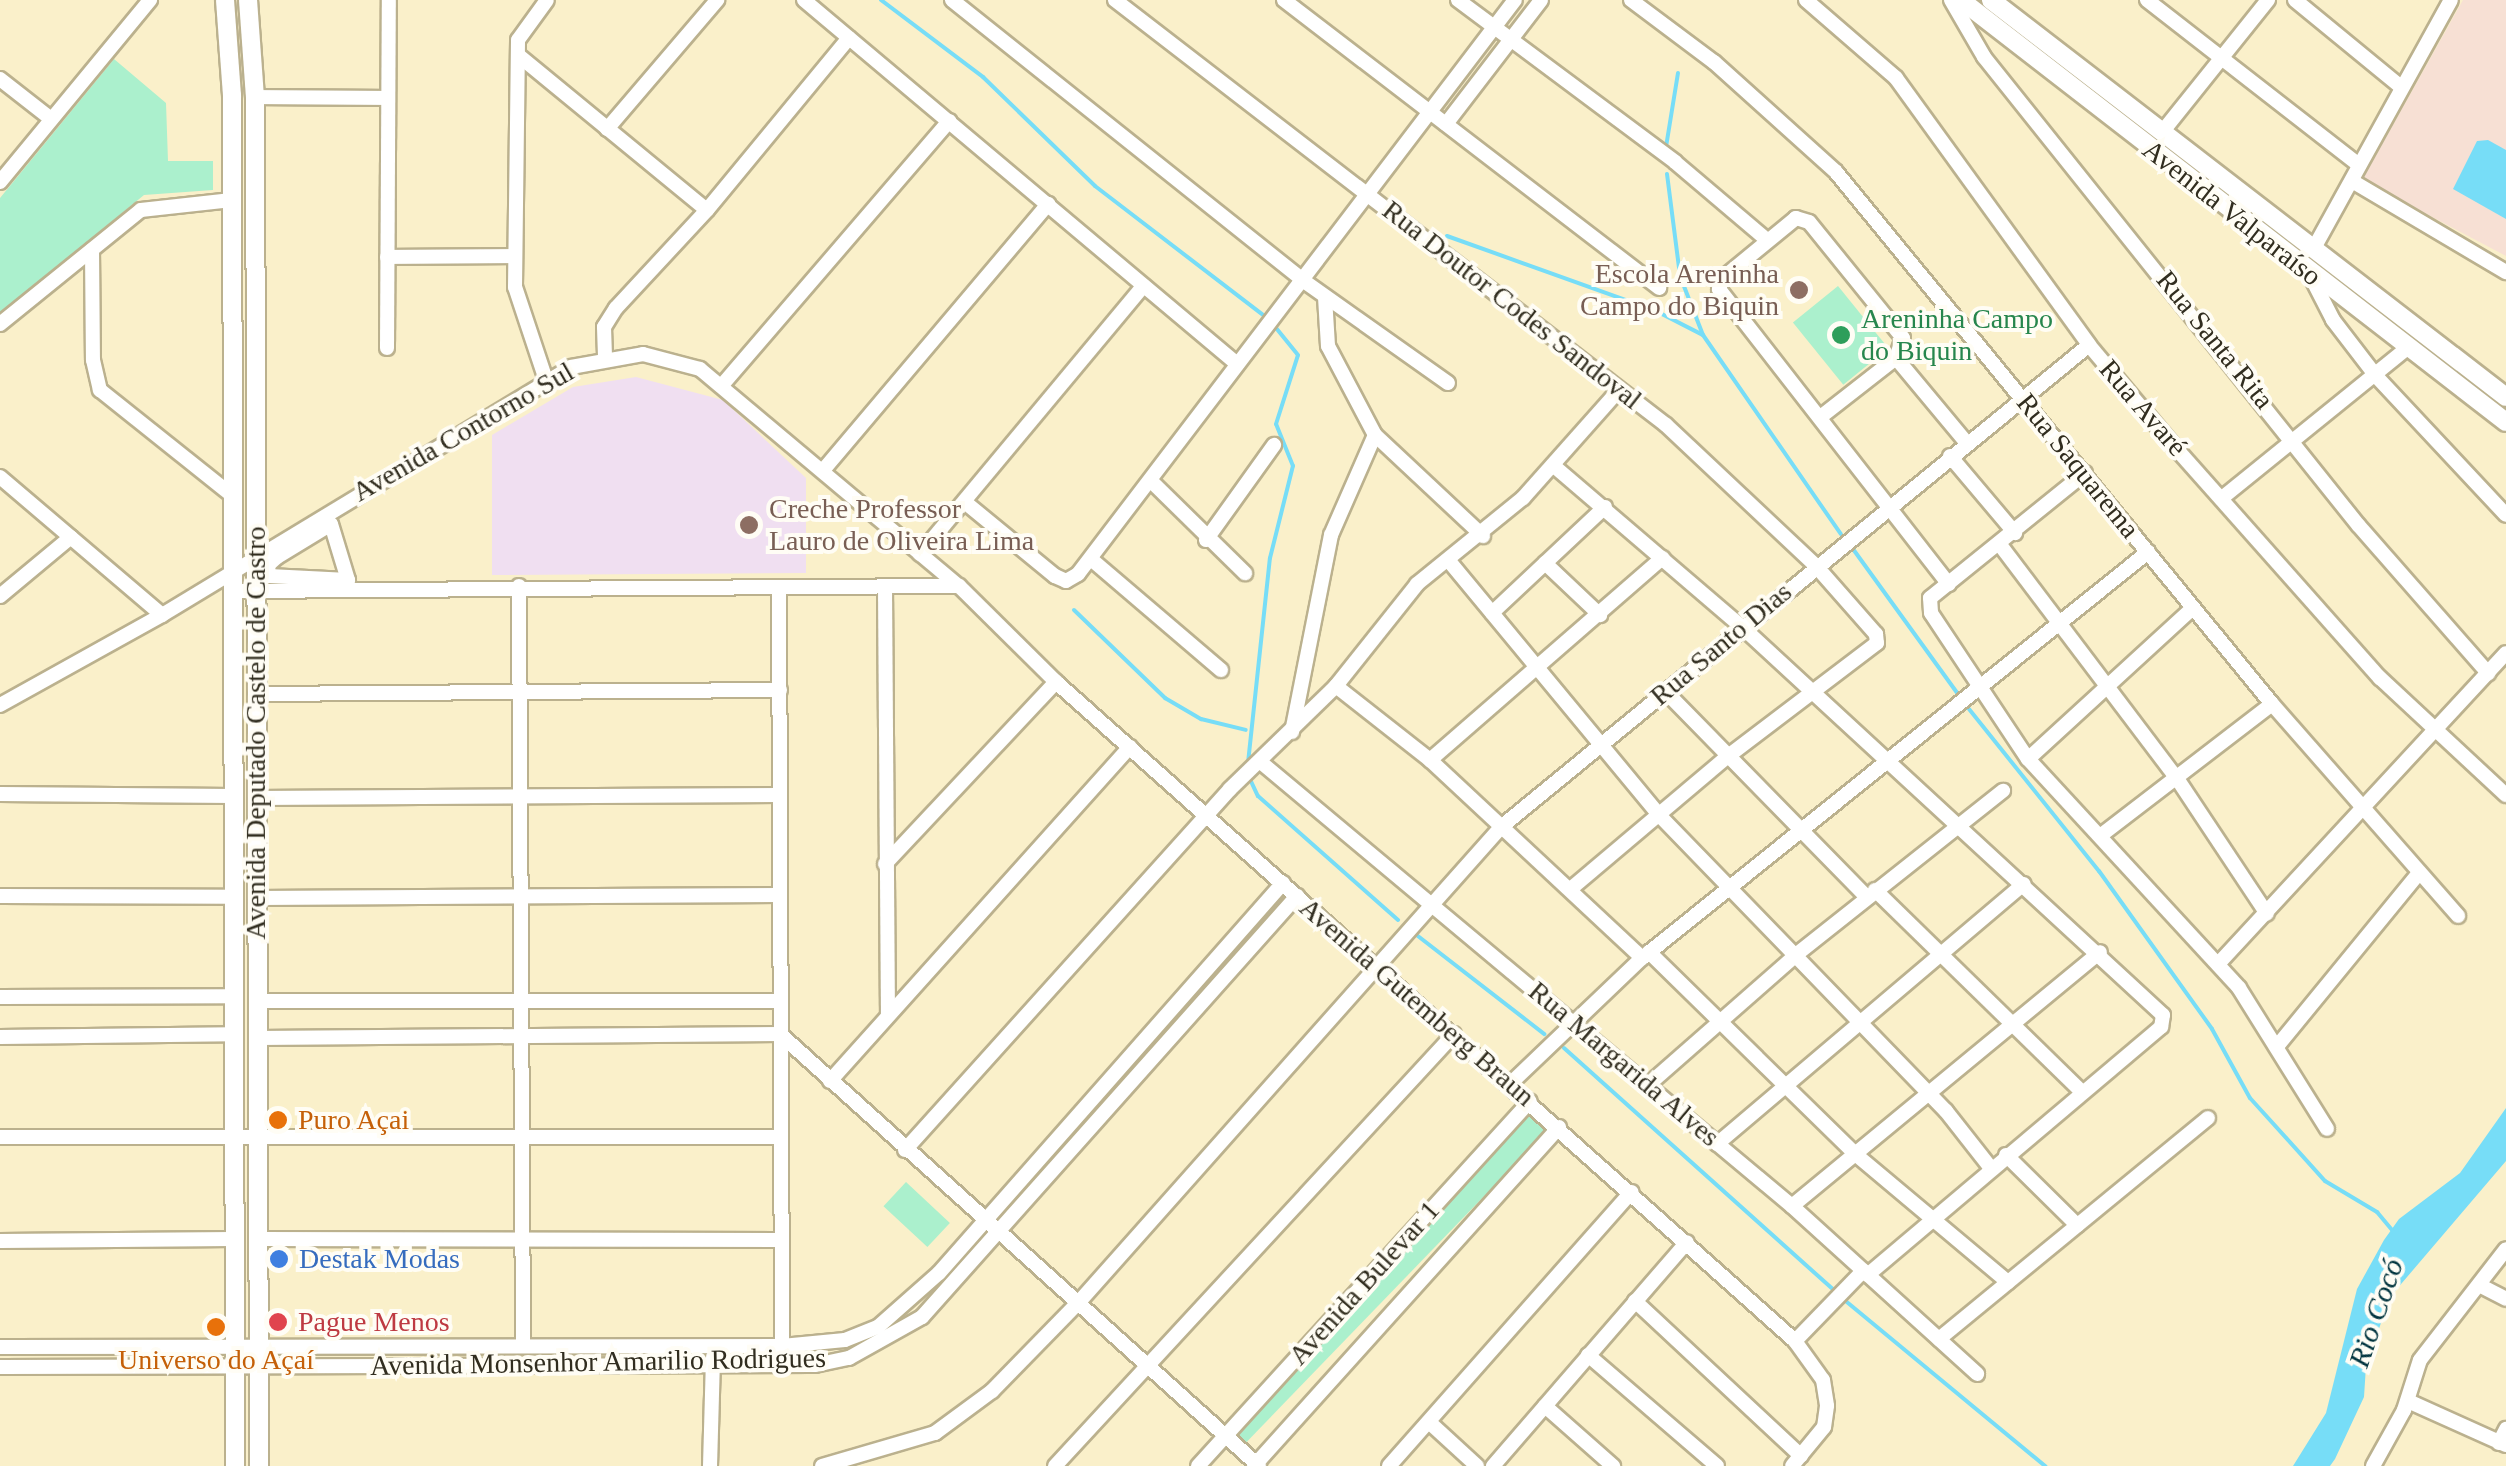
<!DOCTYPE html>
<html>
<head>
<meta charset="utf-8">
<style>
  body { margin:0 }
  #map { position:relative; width:2506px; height:1466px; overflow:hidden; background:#faf0ca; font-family:Georgia,serif }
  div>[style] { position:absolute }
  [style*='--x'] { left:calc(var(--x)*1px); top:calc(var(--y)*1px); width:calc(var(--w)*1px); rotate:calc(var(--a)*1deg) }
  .industrial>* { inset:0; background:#f7e0d4 }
  .education>* { inset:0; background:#f0dff1 }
  .green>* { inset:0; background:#abf0cd; transform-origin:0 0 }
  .water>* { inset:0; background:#77ddf7 }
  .stream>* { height:4px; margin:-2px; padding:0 2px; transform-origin:2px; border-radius:2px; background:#77ddf7 }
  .roads { filter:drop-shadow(2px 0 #bbb18e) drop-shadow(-2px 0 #bbb18e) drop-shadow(0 2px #bbb18e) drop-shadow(0 -2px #bbb18e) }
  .minor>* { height:14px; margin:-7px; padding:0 7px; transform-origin:7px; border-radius:7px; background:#fff }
  .major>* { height:18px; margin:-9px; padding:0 9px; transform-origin:9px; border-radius:9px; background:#fff }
  .dots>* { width:28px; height:28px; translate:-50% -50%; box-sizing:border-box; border:5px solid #fffdf5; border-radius:50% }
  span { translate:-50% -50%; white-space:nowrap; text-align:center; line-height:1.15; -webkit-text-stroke:8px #fffdf5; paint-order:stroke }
  .street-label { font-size:28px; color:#312d1f }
  .education-label { font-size:28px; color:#785e54 }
  .right { translate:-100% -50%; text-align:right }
  .left { translate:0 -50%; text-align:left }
  .leisure-label { font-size:28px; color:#27864d }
  .food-label { font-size:28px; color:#c56008 }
  .shop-label { font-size:28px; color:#366cbe }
  .health-label { font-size:28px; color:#be3a42 }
  .water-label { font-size:30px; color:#01343f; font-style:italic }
</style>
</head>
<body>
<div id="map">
  <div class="industrial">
    <div style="clip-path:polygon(2463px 0,2506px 0,2506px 256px,2362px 180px)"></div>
  </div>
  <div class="education">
    <div style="clip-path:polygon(636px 377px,723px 400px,806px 478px,806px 573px,492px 575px,492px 435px,573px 387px)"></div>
  </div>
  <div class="green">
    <div style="clip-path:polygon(114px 59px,166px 103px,168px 161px,213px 161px,213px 190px,144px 195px,0 314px,0 198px)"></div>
    <div style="left:1838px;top:286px;width:80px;height:58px;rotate:51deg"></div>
    <div style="left:1526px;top:1111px;width:29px;height:435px;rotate:44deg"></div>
    <div style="left:906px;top:1182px;width:60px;height:33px;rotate:43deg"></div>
  </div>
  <div class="water">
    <div style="clip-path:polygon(2488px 140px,2506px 150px,2506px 219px,2453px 189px,2477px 141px)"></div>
    <div style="clip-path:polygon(2506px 1108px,2506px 1161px,2390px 1297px,2366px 1366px,2364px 1397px,2335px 1459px,2330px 1466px,2293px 1466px,2326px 1413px,2357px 1289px,2384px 1240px,2399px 1219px,2460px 1173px)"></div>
  </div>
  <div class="stream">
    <div style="--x:881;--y:0;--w:128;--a:37"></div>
    <div style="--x:983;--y:77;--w:156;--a:44.2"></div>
    <div style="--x:1095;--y:186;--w:215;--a:37.5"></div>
    <div style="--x:1666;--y:147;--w:75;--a:-80.8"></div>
    <div style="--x:1667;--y:174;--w:103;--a:82.7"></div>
    <div style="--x:1680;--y:276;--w:63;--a:68.7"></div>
    <div style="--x:1703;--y:335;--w:242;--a:55.3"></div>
    <div style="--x:1447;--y:236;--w:222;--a:19.7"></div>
    <div style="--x:1656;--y:311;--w:53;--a:27.1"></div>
    <div style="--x:1853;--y:549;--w:179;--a:54.1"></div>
    <div style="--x:1074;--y:610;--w:127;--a:44"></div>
    <div style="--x:1165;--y:698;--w:42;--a:30.3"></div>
    <div style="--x:1201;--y:719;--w:46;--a:13.7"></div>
    <div style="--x:1969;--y:709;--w:208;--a:51.3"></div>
    <div style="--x:2099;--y:871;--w:194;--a:54.4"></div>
    <div style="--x:2212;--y:1029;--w:79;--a:61.2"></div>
    <div style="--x:2250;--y:1098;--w:112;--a:47.9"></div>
    <div style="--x:2325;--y:1181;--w:61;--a:30.8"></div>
    <div style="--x:2377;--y:1212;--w:26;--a:50"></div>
    <div style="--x:1248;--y:763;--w:206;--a:-83.9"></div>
    <div style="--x:1270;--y:558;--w:95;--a:-76"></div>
    <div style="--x:1293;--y:466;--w:45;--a:-112"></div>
    <div style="--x:1276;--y:424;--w:72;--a:-72.3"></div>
    <div style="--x:1298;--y:355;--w:40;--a:-129"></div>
    <div style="--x:1249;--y:777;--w:21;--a:65"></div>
    <div style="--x:1258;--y:796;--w:187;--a:41.5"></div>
    <div style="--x:1414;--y:933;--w:165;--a:37.8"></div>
    <div style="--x:1564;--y:1048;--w:364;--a:41.9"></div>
    <div style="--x:1842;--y:1298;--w:264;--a:39.6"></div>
  </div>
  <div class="roads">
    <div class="minor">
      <div style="--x:804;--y:0;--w:566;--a:40.05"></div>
      <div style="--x:952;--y:0;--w:447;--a:38.6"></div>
      <div style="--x:1301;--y:279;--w:180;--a:35.3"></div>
      <div style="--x:1115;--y:0;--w:696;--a:37.64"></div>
      <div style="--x:1666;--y:425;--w:206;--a:43.2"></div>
      <div style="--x:1816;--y:566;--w:91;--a:48.6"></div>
      <div style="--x:1876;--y:634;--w:9;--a:84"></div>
      <div style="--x:1877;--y:643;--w:187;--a:142.8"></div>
      <div style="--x:1728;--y:756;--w:204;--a:139.8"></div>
      <div style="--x:1284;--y:0;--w:473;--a:37.5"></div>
      <div style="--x:1458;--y:0;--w:271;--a:36.7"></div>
      <div style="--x:1675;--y:162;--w:121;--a:40.3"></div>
      <div style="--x:1631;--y:0;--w:104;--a:36.8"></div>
      <div style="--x:1714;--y:62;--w:164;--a:42"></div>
      <div style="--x:1836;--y:172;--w:688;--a:50.66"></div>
      <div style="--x:2272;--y:704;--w:282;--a:48.7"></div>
      <div style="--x:1806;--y:0;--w:119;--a:40.9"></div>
      <div style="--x:1896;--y:78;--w:329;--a:54.1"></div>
      <div style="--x:2089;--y:345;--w:131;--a:50"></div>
      <div style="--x:2173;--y:445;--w:312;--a:48.4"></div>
      <div style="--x:2380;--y:678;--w:172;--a:42.9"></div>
      <div style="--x:1951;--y:0;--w:66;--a:59.9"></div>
      <div style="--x:1984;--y:57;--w:600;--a:51.36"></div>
      <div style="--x:2359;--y:526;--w:196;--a:48.7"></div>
      <div style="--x:2147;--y:0;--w:269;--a:37.9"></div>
      <div style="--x:2295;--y:0;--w:137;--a:39.4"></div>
      <div style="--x:518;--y:55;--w:244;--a:39.4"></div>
      <div style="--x:0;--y:79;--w:65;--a:38.1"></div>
      <div style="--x:255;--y:97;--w:132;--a:0.4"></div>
      <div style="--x:1446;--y:124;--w:156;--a:-52.5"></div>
      <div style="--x:607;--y:129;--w:170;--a:-49.5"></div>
      <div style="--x:2163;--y:131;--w:168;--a:-51.3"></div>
      <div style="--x:2352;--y:181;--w:179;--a:30.6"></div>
      <div style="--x:0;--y:182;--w:236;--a:-50.5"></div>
      <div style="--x:2314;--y:248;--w:283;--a:-61.1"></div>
      <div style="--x:92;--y:250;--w:110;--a:89.5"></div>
      <div style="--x:93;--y:360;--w:31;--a:77"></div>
      <div style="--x:100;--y:390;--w:171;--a:38.6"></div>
      <div style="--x:387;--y:257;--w:128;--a:-0.4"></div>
      <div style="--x:2309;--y:273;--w:53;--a:62.9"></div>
      <div style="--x:2333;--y:320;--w:71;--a:52.5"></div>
      <div style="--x:2376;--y:376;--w:190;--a:46.9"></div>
      <div style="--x:0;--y:324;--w:181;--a:-39"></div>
      <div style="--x:141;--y:210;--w:91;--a:-6.3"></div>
      <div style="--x:387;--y:348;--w:348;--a:-89.7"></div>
      <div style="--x:605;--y:356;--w:29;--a:-92"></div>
      <div style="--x:604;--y:327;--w:22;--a:-58"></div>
      <div style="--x:616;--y:308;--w:134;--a:-47.1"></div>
      <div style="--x:707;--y:210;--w:223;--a:-50.5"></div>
      <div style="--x:1896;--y:358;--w:109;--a:50.2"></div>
      <div style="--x:546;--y:380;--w:98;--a:-108.4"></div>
      <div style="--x:515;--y:287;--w:247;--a:-89.3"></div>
      <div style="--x:518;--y:40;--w:49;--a:-54.1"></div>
      <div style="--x:723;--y:384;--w:347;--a:-49.3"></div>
      <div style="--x:1823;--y:415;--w:93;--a:-38"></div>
      <div style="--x:1896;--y:358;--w:21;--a:-71"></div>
      <div style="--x:1903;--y:338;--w:149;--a:-129"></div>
      <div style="--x:1809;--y:222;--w:14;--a:-163"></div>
      <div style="--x:1796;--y:218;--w:94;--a:140.6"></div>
      <div style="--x:1723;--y:278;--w:12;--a:110"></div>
      <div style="--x:1719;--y:289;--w:374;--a:52.1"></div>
      <div style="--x:1375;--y:435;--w:148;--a:43.1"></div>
      <div style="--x:1950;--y:456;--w:101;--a:49.8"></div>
      <div style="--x:1554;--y:466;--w:246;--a:40.6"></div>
      <div style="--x:1741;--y:626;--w:574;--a:42.67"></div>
      <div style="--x:2163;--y:1015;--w:12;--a:99"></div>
      <div style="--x:2161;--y:1027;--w:384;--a:139.8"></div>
      <div style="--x:825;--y:468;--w:346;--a:-49.8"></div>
      <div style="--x:2085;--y:473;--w:199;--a:141.1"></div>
      <div style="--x:1930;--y:598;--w:15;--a:86"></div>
      <div style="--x:1931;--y:613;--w:175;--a:56.4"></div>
      <div style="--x:2028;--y:759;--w:311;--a:47.3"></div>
      <div style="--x:2239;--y:988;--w:166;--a:58"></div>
      <div style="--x:0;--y:477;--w:213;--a:40.4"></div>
      <div style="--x:1153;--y:483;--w:129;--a:44.4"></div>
      <div style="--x:2222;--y:498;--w:238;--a:-39"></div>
      <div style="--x:966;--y:503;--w:115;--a:39.4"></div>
      <div style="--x:1055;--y:576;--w:12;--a:24"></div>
      <div style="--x:1066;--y:581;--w:14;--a:-30"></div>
      <div style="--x:1078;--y:574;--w:721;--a:-52.72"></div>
      <div style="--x:331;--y:524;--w:59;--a:73.1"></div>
      <div style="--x:348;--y:580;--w:79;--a:-177.1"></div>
      <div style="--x:269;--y:576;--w:11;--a:-95"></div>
      <div style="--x:268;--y:565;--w:12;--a:-42"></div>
      <div style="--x:277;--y:557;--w:63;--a:-31.4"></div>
      <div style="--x:1206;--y:540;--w:117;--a:-54.4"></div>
      <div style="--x:2001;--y:546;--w:290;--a:52.9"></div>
      <div style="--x:2176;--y:777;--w:164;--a:56.4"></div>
      <div style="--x:920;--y:554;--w:349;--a:-50.2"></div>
      <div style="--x:1091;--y:559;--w:171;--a:40.5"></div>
      <div style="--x:1449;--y:561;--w:331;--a:50.4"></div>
      <div style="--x:1660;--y:816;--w:411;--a:45.9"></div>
      <div style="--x:1946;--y:1111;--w:71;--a:51.8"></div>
      <div style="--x:1545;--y:563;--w:76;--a:43.4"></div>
      <div style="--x:519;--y:586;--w:760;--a:89.7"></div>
      <div style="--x:885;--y:588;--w:426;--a:89.6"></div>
      <div style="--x:779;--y:589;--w:757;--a:89.77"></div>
      <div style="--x:234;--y:591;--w:725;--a:-0.4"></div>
      <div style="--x:0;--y:596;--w:92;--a:-39.7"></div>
      <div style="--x:1492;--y:613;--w:155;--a:-43.2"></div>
      <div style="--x:1336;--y:686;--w:120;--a:38.2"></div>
      <div style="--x:1430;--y:760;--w:290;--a:43"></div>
      <div style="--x:1665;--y:691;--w:289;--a:45.6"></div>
      <div style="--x:256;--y:694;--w:524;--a:-0.44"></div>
      <div style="--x:0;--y:705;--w:185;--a:-29.1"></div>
      <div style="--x:162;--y:615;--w:478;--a:-31.2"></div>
      <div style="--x:571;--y:367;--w:73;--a:-10.2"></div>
      <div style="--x:643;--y:354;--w:59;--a:14.7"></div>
      <div style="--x:700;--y:369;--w:338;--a:40"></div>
      <div style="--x:959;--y:586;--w:136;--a:44.7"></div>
      <div style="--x:1056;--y:682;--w:990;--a:41.72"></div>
      <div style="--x:1795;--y:1341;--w:48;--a:54.3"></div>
      <div style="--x:1823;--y:1380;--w:26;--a:81"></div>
      <div style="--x:1827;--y:1406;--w:21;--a:98"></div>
      <div style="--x:1824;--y:1427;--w:50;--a:129.4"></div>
      <div style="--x:1292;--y:732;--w:201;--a:-78.8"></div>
      <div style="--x:1331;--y:535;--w:109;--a:-66.3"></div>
      <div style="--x:1375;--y:435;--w:101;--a:-117.8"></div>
      <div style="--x:1328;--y:346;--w:49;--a:-93.5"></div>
      <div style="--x:2028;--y:759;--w:224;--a:-42.5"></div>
      <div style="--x:1430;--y:760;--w:308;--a:-41"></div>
      <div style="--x:1263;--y:764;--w:689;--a:39.88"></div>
      <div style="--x:1792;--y:1206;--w:250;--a:42.2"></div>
      <div style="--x:0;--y:794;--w:232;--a:0.5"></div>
      <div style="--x:256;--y:798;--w:523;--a:-0.33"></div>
      <div style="--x:2100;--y:836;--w:217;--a:-37.5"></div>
      <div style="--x:885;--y:864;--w:250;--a:-46.8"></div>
      <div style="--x:1875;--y:890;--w:289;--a:44.3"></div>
      <div style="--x:0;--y:896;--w:232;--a:0.2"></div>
      <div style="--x:257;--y:898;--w:522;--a:-0.33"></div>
      <div style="--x:1649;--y:952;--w:287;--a:44.4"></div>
      <div style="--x:1854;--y:1153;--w:201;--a:40"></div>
      <div style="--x:2219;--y:963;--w:422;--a:-47.2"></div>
      <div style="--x:0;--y:997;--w:232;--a:-0.2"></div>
      <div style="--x:258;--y:1001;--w:520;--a:0"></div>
      <div style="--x:0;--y:1037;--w:232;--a:-0.7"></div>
      <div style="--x:258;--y:1038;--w:522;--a:-0.44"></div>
      <div style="--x:780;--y:1034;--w:645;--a:42.05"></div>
      <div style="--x:2279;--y:1044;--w:220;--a:-50.7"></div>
      <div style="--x:830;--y:1081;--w:449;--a:-48.1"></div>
      <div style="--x:1510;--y:1084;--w:182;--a:-43.7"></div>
      <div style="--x:1642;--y:958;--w:649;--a:-38.74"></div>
      <div style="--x:1648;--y:1085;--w:198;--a:-41.3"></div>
      <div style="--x:1797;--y:954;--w:263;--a:-38.4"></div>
      <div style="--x:0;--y:1137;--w:779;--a:0"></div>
      <div style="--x:1717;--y:1144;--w:402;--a:-40.3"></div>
      <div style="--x:905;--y:1150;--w:486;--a:-48"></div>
      <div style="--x:1230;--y:789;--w:148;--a:-44.2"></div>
      <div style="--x:1336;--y:686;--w:130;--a:-51.5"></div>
      <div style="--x:1417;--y:584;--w:136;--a:-39.1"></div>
      <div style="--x:1523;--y:498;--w:144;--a:-48.4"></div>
      <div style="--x:2006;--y:1155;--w:100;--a:44.6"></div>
      <div style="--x:1792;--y:1206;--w:399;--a:-39.5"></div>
      <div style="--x:259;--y:1239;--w:523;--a:0.11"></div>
      <div style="--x:0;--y:1241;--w:233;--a:-0.5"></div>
      <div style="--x:2481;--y:1286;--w:28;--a:27"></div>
      <div style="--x:1635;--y:1301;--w:227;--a:43"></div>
      <div style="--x:1939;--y:1339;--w:348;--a:-39.4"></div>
      <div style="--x:1795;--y:1341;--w:98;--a:-45.8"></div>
      <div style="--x:0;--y:1347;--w:782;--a:-0.07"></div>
      <div style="--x:782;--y:1346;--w:63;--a:-5.4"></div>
      <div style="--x:845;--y:1340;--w:37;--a:-22"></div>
      <div style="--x:879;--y:1326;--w:80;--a:-41.5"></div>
      <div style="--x:939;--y:1273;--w:520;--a:-48.59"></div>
      <div style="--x:1588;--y:1355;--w:170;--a:40.7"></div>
      <div style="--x:0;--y:1367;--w:815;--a:-0.14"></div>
      <div style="--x:815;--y:1365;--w:35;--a:-12"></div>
      <div style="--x:849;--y:1358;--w:84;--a:-29.3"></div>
      <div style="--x:922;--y:1317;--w:564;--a:-48.31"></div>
      <div style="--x:2408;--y:1401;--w:107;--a:24.2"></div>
      <div style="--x:1545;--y:1406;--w:91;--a:41.4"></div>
      <div style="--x:1429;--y:1422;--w:65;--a:42.5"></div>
      <div style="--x:2499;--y:1443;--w:16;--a:-63"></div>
      <div style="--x:710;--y:1466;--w:109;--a:-88.4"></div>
      <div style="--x:822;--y:1466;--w:118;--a:-16.3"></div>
      <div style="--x:935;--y:1433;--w:71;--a:-36.4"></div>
      <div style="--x:992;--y:1391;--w:124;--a:-45.7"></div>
      <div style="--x:1079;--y:1302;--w:635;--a:-48.38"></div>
      <div style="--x:1501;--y:827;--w:760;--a:-39.34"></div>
      <div style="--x:1055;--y:1466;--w:588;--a:-47.27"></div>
      <div style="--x:1198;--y:1466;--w:493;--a:-47.7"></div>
      <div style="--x:1254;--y:1466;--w:456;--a:-48"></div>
      <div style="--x:1389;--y:1466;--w:366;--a:-48.5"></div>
      <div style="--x:1493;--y:1466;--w:296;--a:-49.1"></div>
      <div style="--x:2373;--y:1466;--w:64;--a:-61"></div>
      <div style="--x:2404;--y:1410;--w:52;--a:-72.3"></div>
      <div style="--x:2420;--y:1360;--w:140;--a:-52.2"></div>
    </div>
    <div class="major">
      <div style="--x:225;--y:0;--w:95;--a:85.8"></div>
      <div style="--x:232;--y:95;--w:1371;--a:89.87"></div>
      <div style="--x:248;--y:0;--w:97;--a:85.9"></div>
      <div style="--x:255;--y:97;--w:1369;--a:89.83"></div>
      <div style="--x:1961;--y:0;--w:689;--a:37.75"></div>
      <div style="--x:1991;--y:0;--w:650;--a:37.63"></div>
    </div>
  </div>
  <div class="dots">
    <div style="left:1799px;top:290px;background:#8d6e63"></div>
    <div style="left:1841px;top:335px;background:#2e9e5b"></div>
    <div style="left:749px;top:525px;background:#8d6e63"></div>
    <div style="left:278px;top:1120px;background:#e8710a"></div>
    <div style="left:279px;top:1259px;background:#3f7fe0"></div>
    <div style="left:278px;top:1322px;background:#e0444e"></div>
    <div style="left:216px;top:1327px;background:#e8710a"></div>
  </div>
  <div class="street-label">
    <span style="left:2232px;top:213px;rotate:38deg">Avenida Valparaíso</span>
    <span style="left:1512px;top:305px;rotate:38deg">Rua Doutor Codes Sandoval</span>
    <span style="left:2215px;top:340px;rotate:51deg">Rua Santa Rita</span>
    <span style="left:2143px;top:408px;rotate:49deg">Rua Avaré</span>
    <span style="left:463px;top:432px;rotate:-30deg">Avenida Contorno Sul</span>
    <span style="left:2078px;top:466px;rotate:51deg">Rua Saquarema</span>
    <span style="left:1721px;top:644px;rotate:-40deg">Rua Santo Dias</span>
    <span style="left:256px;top:733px;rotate:-90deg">Avenida Deputado Castelo de Castro</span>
    <span style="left:1417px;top:1002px;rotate:41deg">Avenida Gutemberg Braun</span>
    <span style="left:1624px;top:1064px;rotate:40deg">Rua Margarida Alves</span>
    <span style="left:1364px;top:1283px;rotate:-48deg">Avenida Bulevar 1</span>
    <span style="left:598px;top:1362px;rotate:-1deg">Avenida Monsenhor Amarilio Rodrigues</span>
  </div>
  <div class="education-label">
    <span class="right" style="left:1779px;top:290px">Escola Areninha<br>Campo do Biquin</span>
    <span class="left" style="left:769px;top:525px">Creche Professor<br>Lauro de Oliveira Lima</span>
  </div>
  <div class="leisure-label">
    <span class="left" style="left:1861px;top:335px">Areninha Campo<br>do Biquin</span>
  </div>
  <div class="food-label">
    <span class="left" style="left:298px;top:1120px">Puro Açai</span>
    <span style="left:216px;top:1360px">Universo do Açaí</span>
  </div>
  <div class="shop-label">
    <span class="left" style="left:299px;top:1259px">Destak Modas</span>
  </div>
  <div class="health-label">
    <span class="left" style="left:298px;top:1322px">Pague Menos</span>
  </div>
  <div class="water-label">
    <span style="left:2376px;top:1313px;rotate:-71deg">Rio Cocó</span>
  </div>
</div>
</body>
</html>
